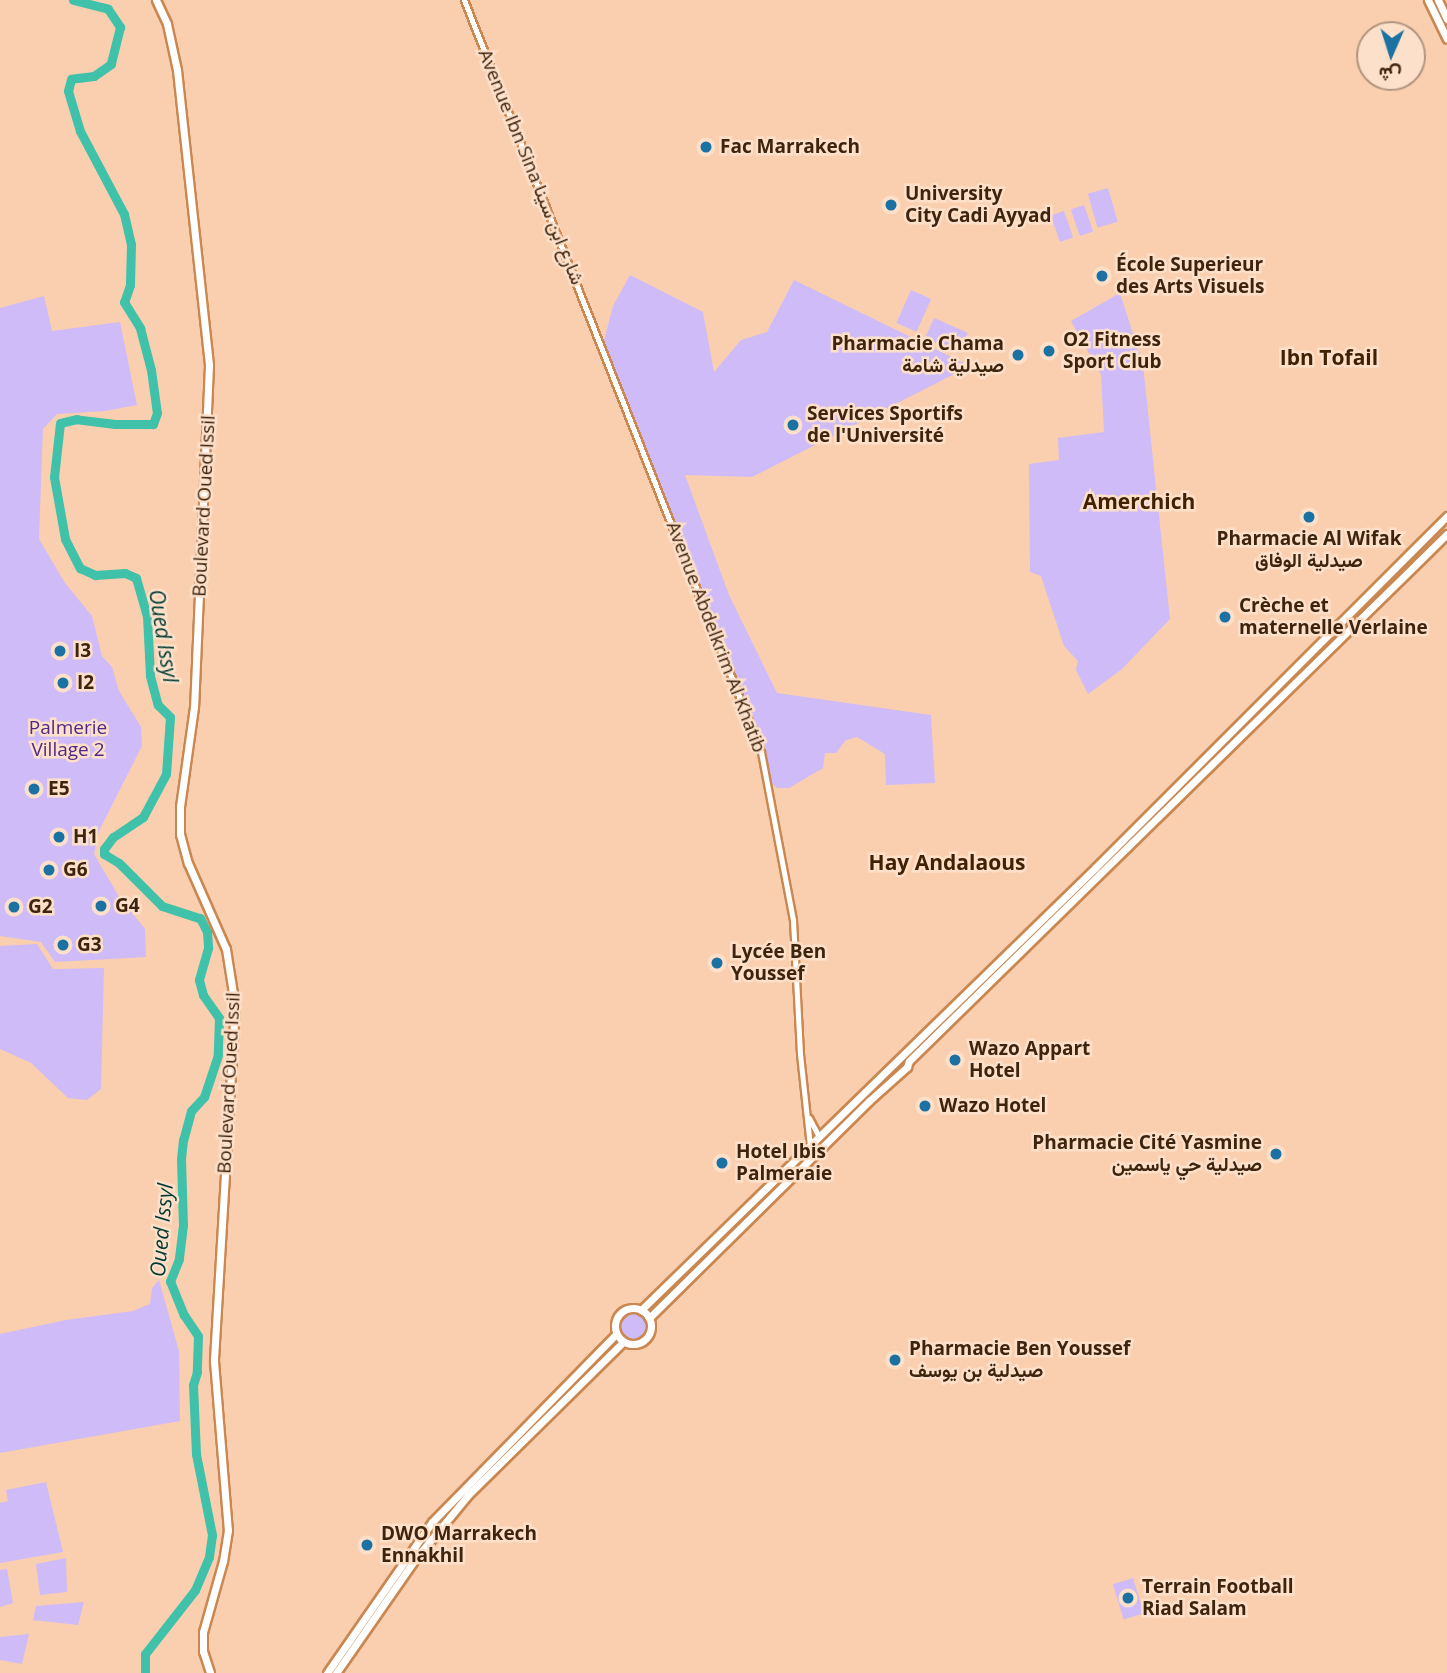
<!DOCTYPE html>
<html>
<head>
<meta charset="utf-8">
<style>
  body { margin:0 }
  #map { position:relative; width:1447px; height:1673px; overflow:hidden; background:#facfaf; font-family:"Open Sans",Vazirmatn,sans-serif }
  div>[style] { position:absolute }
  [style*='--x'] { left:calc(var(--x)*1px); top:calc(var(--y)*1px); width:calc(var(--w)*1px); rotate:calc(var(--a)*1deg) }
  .green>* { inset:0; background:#cebbf8; transform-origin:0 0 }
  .round { border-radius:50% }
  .river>* { height:9px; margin:-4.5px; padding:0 4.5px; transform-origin:4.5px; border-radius:4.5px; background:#3fc1aa }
  .roads { filter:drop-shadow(2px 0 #ca8750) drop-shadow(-2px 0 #ca8750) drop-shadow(0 2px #ca8750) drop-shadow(0 -2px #ca8750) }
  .minor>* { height:5px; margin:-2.5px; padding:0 2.5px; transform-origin:2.5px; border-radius:2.5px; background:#fff }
  .major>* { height:7px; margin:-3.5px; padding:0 3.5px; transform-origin:3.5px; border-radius:3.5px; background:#fff }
  .major>.ring { margin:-3.5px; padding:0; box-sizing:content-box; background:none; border:7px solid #fff; border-radius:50% }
  .dots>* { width:19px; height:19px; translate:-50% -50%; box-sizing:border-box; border:4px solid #fde0ca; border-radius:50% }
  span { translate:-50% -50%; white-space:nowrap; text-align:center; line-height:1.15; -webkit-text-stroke:5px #fde0ca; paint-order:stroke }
  .poi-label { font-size:19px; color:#3f240d; font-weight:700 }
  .left { translate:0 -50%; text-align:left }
  .right { translate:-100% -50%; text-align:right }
  .street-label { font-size:19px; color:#3f240d }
  .park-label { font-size:19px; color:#502986 }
  .neighbourhood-label { font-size:21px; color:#422103; font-weight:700 }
  .water-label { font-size:21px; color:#003a31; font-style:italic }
  .north { position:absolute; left:1356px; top:21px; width:70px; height:70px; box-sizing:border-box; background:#fde0ca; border:2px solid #b1957e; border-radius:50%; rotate:183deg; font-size:19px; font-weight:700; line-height:28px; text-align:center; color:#3f240d }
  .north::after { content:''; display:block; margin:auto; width:24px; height:32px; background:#1b72a2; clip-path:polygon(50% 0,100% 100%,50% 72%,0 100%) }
</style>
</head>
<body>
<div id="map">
  <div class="green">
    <div style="left:1108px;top:188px;width:35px;height:21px;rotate:74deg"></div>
    <div style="left:1084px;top:205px;width:28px;height:14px;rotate:71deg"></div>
    <div style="left:1064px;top:211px;width:28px;height:14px;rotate:71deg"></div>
    <div style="clip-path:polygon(630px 275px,703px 312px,714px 372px,741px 340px,767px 332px,794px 280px,970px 366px,752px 477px,685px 475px,729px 595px,777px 693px,931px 715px,935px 783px,886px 785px,885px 754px,857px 737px,846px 740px,836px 753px,825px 753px,823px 768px,789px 788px,777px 788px,771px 783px,764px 743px,649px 466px,603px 344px,613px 306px)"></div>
    <div style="left:911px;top:290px;width:22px;height:36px;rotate:24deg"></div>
    <div style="clip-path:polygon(1120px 293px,1143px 365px,1170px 619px,1122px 669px,1088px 694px,1076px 670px,1078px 661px,1064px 646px,1041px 576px,1030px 572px,1029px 464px,1059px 460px,1058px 438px,1104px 432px,1101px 375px,1071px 321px)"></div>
    <div style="clip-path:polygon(44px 296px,52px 331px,120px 322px,137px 405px,105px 411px,57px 414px,43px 429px,39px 539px,65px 583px,92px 616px,102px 656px,112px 667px,119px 691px,141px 727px,142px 746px,99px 831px,94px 854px,118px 895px,145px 929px,146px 957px,55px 962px,41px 942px,0 936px,0 308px)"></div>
    <div style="left:934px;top:318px;width:37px;height:22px;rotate:24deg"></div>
    <div style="clip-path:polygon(37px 944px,53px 969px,104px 968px,101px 1089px,87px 1100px,68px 1098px,31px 1063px,0 1049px,0 946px)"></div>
    <div style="clip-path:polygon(159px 1280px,179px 1351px,180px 1421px,0 1453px,0 1334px,66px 1320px,133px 1311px,150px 1304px,152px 1288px)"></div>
    <div class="round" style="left:620px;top:1312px;width:28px;height:28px"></div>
    <div style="clip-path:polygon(46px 1482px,63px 1552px,0 1563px,0 1503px,8px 1501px,6px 1490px)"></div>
    <div style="clip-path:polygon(66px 1558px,67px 1592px,40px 1595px,36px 1564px)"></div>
    <div style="clip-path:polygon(7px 1569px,13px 1603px,0 1607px,0 1570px)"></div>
    <div style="left:1133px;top:1578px;width:37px;height:21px;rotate:73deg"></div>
    <div style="clip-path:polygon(84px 1602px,78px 1625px,33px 1620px,36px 1606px)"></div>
    <div style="clip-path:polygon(29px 1634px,22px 1664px,0 1660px,0 1637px)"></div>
  </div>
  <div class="river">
    <div style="--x:73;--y:0;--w:36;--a:14"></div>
    <div style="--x:108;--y:9;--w:22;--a:56"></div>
    <div style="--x:120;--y:27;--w:38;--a:104"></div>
    <div style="--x:111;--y:64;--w:21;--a:145"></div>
    <div style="--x:94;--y:76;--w:23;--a:173"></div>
    <div style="--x:71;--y:79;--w:12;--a:104"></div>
    <div style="--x:68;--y:91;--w:42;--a:73.3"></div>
    <div style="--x:80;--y:131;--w:94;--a:62.1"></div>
    <div style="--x:124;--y:214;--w:31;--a:77"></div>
    <div style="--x:131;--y:244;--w:41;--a:91.4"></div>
    <div style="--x:130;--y:285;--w:18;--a:109"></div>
    <div style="--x:124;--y:302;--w:31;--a:58"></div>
    <div style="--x:140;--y:328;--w:43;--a:75.3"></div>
    <div style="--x:151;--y:370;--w:43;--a:82.1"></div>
    <div style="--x:157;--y:413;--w:12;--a:110"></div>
    <div style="--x:153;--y:424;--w:38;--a:180"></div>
    <div style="--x:115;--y:424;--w:38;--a:-173"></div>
    <div style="--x:77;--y:419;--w:17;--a:167"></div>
    <div style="--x:60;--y:423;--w:54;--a:96.3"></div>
    <div style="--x:54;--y:477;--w:63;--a:79.9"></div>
    <div style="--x:65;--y:539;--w:33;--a:63"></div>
    <div style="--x:80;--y:568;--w:17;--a:25"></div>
    <div style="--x:95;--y:575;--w:30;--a:-4"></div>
    <div style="--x:125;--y:573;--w:12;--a:24"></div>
    <div style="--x:136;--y:578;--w:40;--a:74"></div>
    <div style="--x:147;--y:616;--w:60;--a:87.1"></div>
    <div style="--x:150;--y:676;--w:30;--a:75"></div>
    <div style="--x:158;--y:705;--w:17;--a:45"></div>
    <div style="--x:170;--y:717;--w:57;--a:94"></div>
    <div style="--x:166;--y:774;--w:49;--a:118.1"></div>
    <div style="--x:143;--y:817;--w:36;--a:146"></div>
    <div style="--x:113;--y:837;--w:15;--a:127"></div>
    <div style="--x:104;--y:849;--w:5;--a:90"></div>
    <div style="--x:104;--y:854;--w:17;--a:31"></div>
    <div style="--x:119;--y:863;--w:61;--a:45"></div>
    <div style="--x:162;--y:906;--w:40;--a:18"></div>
    <div style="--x:200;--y:918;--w:16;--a:63"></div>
    <div style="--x:207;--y:932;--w:16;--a:86"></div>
    <div style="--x:208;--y:948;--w:33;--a:106"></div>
    <div style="--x:199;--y:980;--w:16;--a:75"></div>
    <div style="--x:203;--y:995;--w:28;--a:55"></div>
    <div style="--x:219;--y:1018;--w:37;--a:92"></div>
    <div style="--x:218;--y:1055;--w:44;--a:108.4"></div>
    <div style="--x:204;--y:1097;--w:19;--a:133"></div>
    <div style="--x:191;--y:1111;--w:30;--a:105"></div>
    <div style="--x:183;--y:1140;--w:19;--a:96"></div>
    <div style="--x:181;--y:1159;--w:66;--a:88.3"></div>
    <div style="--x:183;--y:1225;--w:34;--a:97"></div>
    <div style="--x:179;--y:1259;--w:24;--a:112"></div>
    <div style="--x:170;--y:1281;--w:37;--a:68"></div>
    <div style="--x:184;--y:1315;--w:25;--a:56"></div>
    <div style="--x:198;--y:1336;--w:36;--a:92"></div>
    <div style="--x:197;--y:1372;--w:14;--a:107"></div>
    <div style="--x:193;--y:1385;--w:69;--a:87.5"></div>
    <div style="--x:196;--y:1454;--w:83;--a:78.8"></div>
    <div style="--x:212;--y:1535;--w:22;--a:98"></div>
    <div style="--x:209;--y:1557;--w:36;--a:113"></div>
    <div style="--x:195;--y:1590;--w:81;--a:128"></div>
    <div style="--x:145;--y:1654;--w:19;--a:90"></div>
  </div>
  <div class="roads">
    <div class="minor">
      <div style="--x:464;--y:0;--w:809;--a:68.45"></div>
      <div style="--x:761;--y:752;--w:171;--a:79.2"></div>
      <div style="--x:793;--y:920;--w:134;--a:87"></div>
      <div style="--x:800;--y:1054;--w:93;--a:83.8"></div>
      <div style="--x:809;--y:1118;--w:21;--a:62"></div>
    </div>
    <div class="major">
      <div style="--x:156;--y:0;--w:26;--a:65"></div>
      <div style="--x:167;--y:24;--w:47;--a:77.7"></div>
      <div style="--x:177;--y:70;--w:297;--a:83.8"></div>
      <div style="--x:209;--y:365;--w:342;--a:92.5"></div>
      <div style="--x:194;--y:707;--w:100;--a:98"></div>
      <div style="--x:180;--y:806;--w:28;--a:90"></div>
      <div style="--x:180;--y:834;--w:30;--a:75"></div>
      <div style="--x:188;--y:863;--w:94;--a:66.2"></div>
      <div style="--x:226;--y:949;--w:58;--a:81"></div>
      <div style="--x:235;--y:1006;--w:356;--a:93.4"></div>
      <div style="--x:214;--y:1361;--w:170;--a:85.3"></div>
      <div style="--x:228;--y:1530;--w:31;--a:99"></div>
      <div style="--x:223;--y:1561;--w:74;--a:105.7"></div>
      <div style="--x:203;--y:1632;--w:19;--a:90"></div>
      <div style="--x:203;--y:1651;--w:23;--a:72"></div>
      <div style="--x:1428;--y:0;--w:43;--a:64"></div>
      <div style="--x:1438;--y:0;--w:21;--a:65"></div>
      <div class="ring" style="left:615px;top:1308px;width:29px;height:29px"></div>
      <div style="--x:641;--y:1310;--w:634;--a:-44.23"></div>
      <div style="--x:1095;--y:868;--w:498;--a:-45"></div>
      <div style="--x:649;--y:1318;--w:309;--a:-44.6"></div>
      <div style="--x:869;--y:1101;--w:51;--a:-41.8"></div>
      <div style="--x:907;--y:1067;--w:6;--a:-72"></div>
      <div style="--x:909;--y:1061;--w:753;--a:-44.41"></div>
      <div style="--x:327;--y:1673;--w:184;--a:-55.2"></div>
      <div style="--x:432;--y:1522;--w:263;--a:-45.6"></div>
      <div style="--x:336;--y:1673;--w:140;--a:-55.2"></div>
      <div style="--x:416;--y:1558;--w:83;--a:-50.4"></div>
      <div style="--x:469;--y:1494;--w:216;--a:-44.6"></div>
    </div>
  </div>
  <div class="dots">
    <div style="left:706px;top:147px;background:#1b72a2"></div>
    <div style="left:891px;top:205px;background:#1b72a2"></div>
    <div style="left:1102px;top:276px;background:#1b72a2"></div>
    <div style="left:1049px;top:351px;background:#1b72a2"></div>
    <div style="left:1018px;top:355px;background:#1b72a2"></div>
    <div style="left:793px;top:425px;background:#1b72a2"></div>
    <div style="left:1309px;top:517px;background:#1b72a2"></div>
    <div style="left:1225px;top:617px;background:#1b72a2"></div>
    <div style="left:60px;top:651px;background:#1b72a2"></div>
    <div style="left:63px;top:683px;background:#1b72a2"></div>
    <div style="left:34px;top:789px;background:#1b72a2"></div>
    <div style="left:59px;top:837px;background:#1b72a2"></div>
    <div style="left:49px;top:870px;background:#1b72a2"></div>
    <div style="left:101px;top:906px;background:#1b72a2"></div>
    <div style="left:14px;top:907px;background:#1b72a2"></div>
    <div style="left:63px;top:945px;background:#1b72a2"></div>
    <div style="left:717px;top:963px;background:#1b72a2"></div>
    <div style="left:955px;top:1060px;background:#1b72a2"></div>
    <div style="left:925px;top:1106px;background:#1b72a2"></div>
    <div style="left:1276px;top:1154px;background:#1b72a2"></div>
    <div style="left:722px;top:1163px;background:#1b72a2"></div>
    <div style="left:895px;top:1360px;background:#1b72a2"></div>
    <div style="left:367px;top:1545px;background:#1b72a2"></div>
    <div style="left:1128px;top:1598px;background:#1b72a2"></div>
  </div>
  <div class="poi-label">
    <span class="left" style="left:720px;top:147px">Fac Marrakech</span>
    <span class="left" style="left:905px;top:205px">University<br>City Cadi Ayyad</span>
    <span class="left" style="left:1116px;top:276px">École Superieur<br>des Arts Visuels</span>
    <span class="left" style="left:1063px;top:351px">O2 Fitness<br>Sport Club</span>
    <span class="right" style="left:1004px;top:355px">Pharmacie Chama<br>صيدلية شامة</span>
    <span class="left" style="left:807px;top:425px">Services Sportifs<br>de l'Université</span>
    <span style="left:1309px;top:550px">Pharmacie Al Wifak<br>صيدلية الوفاق</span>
    <span class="left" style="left:1239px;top:617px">Crèche et<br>maternelle Verlaine</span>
    <span class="left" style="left:74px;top:651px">I3</span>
    <span class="left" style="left:77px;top:683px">I2</span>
    <span class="left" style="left:48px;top:789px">E5</span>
    <span class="left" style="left:73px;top:837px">H1</span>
    <span class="left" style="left:63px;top:870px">G6</span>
    <span class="left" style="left:115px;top:906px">G4</span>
    <span class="left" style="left:28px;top:907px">G2</span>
    <span class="left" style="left:77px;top:945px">G3</span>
    <span class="left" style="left:731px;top:963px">Lycée Ben<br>Youssef</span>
    <span class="left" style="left:969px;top:1060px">Wazo Appart<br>Hotel</span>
    <span class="left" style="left:939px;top:1106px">Wazo Hotel</span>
    <span class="right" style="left:1262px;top:1154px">Pharmacie Cité Yasmine<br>صيدلية حي ياسمين</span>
    <span class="left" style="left:736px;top:1163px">Hotel Ibis<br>Palmeraie</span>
    <span class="left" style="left:909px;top:1360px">Pharmacie Ben Youssef<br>صيدلية بن يوسف</span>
    <span class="left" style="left:381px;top:1545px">DWO Marrakech<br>Ennakhil</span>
    <span class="left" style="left:1142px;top:1598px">Terrain Football<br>Riad Salam</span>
  </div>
  <div class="street-label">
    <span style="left:531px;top:167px;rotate:68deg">Avenue Ibn Sina شارع ابن سينا</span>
    <span style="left:204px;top:506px;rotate:-87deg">Boulevard Oued Issil</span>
    <span style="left:716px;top:637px;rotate:69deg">Avenue Abdelkrim Al Khatib</span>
    <span style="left:229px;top:1083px;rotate:-87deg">Boulevard Oued Issil</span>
  </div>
  <div class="park-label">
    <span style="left:68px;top:739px">Palmerie<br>Village 2</span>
  </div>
  <div class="neighbourhood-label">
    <span style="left:1329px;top:357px">Ibn Tofail</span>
    <span style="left:1139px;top:501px">Amerchich</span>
    <span style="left:947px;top:862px">Hay Andalaous</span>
  </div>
  <div class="water-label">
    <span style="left:164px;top:636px;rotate:81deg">Oued Issyl</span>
    <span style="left:161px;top:1230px;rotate:-85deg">Oued Issyl</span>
  </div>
  <div class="north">ش</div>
</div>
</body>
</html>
